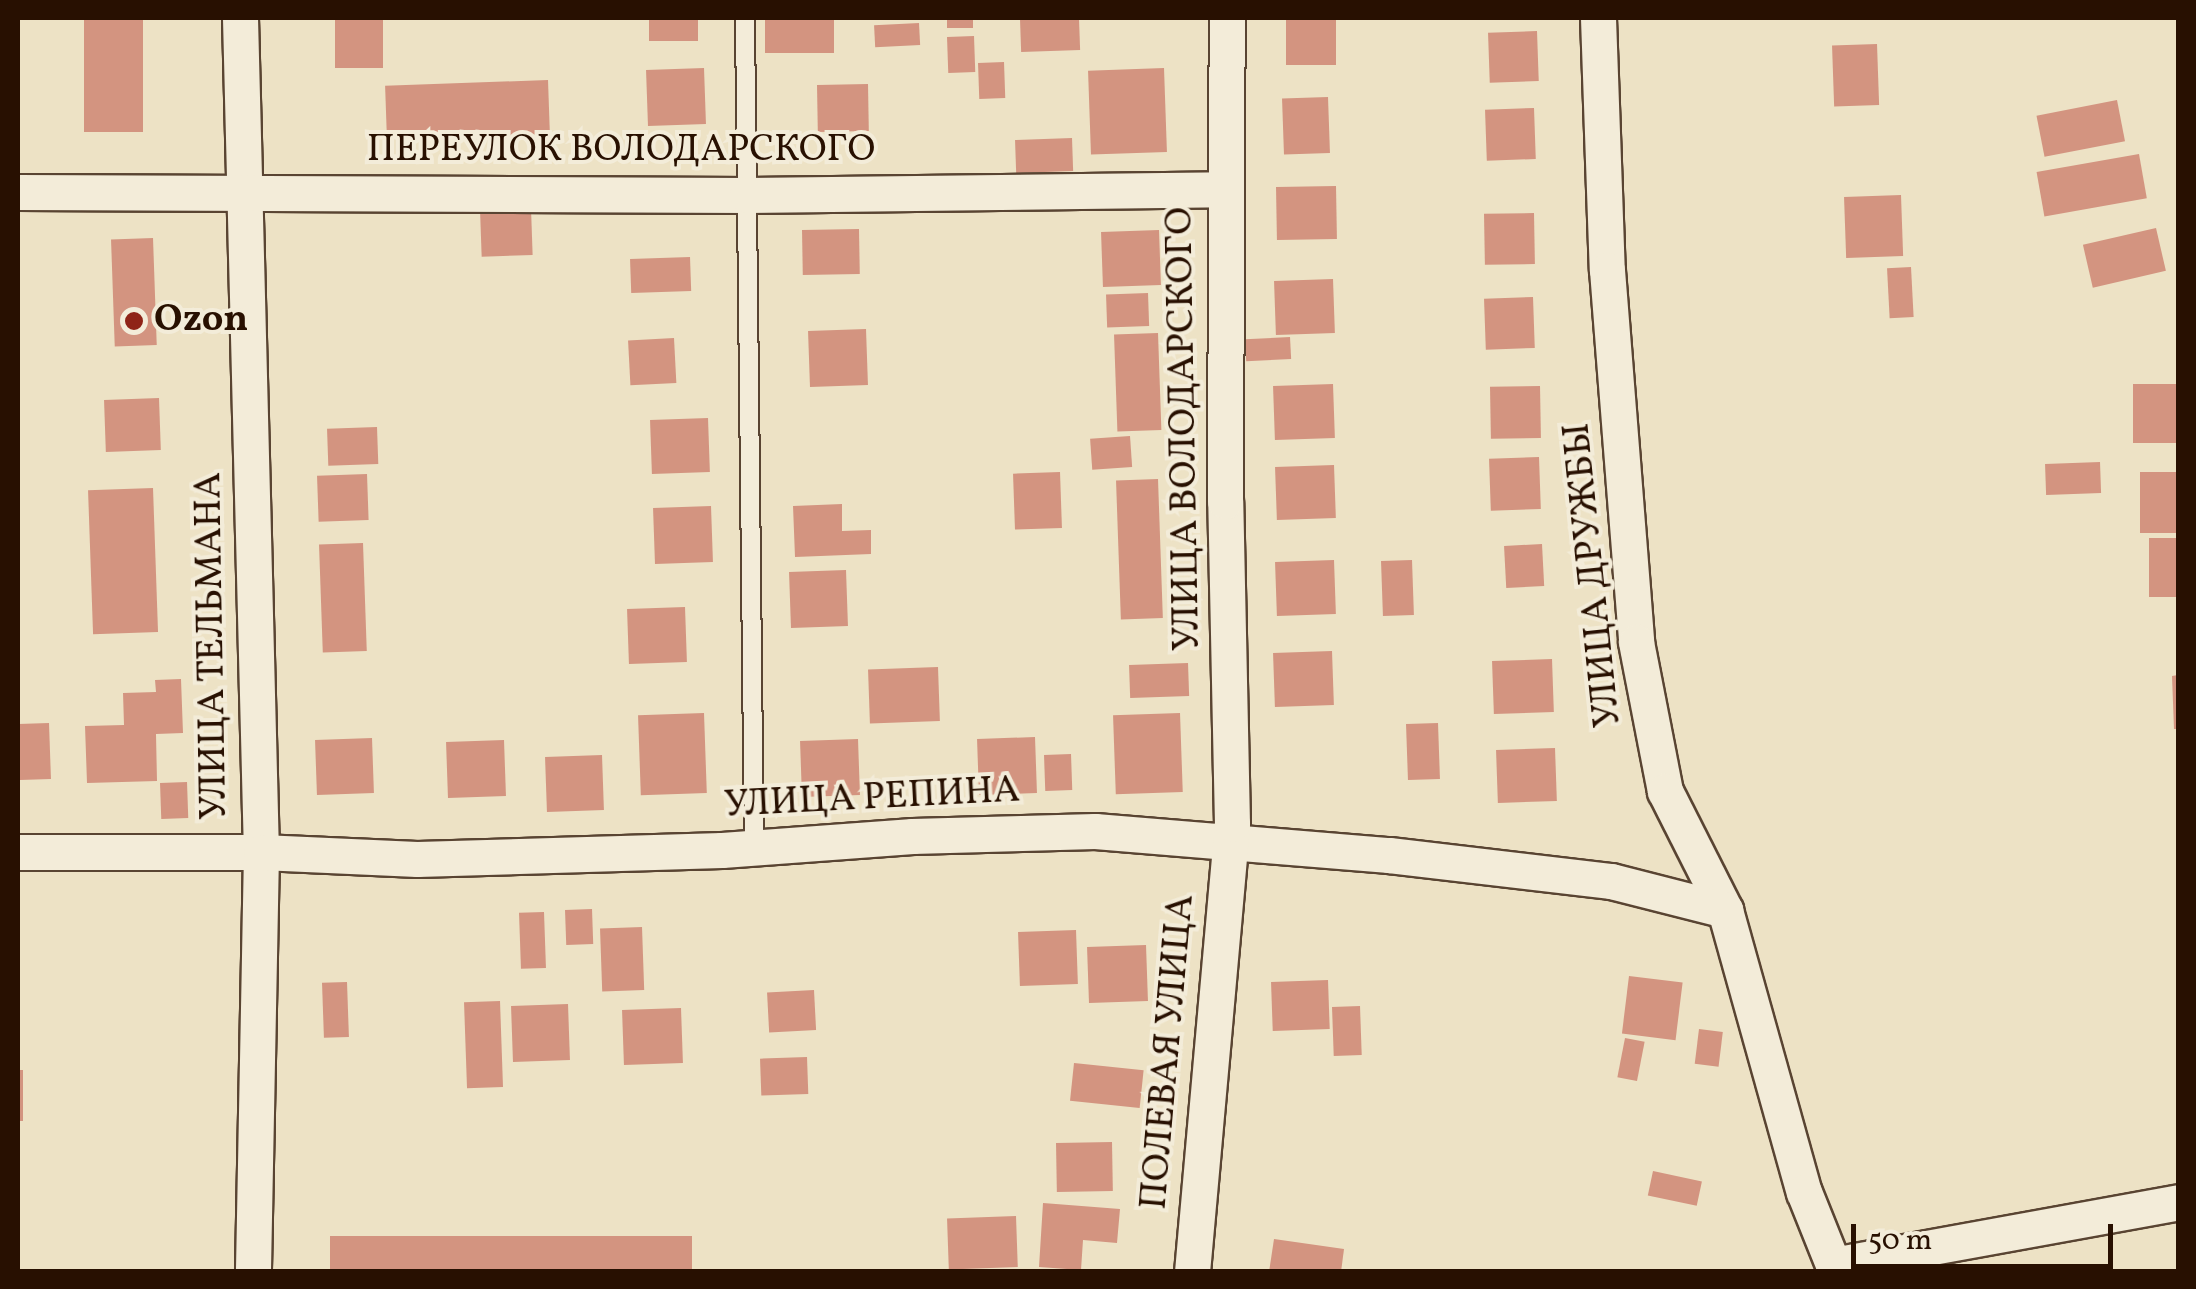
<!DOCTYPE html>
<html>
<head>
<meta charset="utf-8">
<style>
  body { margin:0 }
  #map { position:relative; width:2196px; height:1289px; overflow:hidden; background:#ede2c5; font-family:Vollkorn,serif }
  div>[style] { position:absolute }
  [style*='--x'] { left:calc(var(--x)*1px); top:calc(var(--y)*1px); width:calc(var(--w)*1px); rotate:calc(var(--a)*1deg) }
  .building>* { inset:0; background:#d39480; transform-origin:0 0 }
  .roads { filter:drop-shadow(2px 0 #594432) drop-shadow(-2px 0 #594432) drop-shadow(0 2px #594432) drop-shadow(0 -2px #594432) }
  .lane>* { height:18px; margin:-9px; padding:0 9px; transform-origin:9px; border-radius:9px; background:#f3ecd9 }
  .street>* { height:35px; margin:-17.5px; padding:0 17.5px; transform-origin:17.5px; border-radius:17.5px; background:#f3ecd9 }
  .dots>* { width:28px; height:28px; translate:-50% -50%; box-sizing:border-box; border:5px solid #f3ecd9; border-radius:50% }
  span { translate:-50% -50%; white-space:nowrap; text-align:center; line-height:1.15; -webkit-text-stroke:8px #f3ecd9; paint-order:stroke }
  .street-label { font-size:38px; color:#281001 }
  .poi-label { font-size:38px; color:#281001; font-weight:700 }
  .left { translate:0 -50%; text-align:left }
  .frame { position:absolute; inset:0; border:20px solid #281001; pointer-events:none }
  .scale { position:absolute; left:1851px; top:1224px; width:262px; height:45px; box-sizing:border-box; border:5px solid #281001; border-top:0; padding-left:12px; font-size:30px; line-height:35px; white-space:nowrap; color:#281001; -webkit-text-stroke:8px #f3ecd9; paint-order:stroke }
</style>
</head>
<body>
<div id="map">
  <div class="building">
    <div style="left:84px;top:18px;width:59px;height:114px"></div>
    <div style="left:335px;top:18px;width:48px;height:50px"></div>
    <div style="left:649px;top:18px;width:49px;height:23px"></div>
    <div style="left:765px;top:18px;width:69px;height:35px"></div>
    <div style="left:947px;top:18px;width:26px;height:10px"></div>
    <div style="left:1079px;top:18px;width:32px;height:59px;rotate:88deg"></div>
    <div style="left:1286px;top:18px;width:50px;height:47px"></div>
    <div style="left:919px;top:23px;width:22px;height:45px;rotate:87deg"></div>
    <div style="left:1537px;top:31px;width:50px;height:49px;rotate:88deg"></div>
    <div style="left:974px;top:36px;width:36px;height:27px;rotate:88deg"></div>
    <div style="left:1877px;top:44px;width:61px;height:45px;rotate:88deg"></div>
    <div style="left:1004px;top:62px;width:36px;height:26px;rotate:88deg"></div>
    <div style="left:704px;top:68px;width:56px;height:58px;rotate:88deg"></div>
    <div style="left:1164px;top:68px;width:84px;height:76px;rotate:88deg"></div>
    <div style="left:548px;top:80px;width:54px;height:163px;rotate:88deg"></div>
    <div style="left:868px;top:84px;width:47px;height:51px;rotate:89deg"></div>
    <div style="left:1328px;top:97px;width:56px;height:46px;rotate:88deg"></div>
    <div style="left:2117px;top:100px;width:42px;height:82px;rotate:79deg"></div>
    <div style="left:1534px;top:108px;width:51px;height:49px;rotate:88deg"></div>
    <div style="left:1072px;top:138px;width:33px;height:57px;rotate:88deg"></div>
    <div style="left:2139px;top:154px;width:45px;height:104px;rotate:80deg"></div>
    <div style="left:1336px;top:186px;width:53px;height:60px;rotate:89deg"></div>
    <div style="left:1901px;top:195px;width:61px;height:57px;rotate:88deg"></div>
    <div style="left:531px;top:208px;width:47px;height:51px;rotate:88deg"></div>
    <div style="left:1534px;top:213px;width:51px;height:50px;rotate:89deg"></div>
    <div style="left:2156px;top:228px;width:44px;height:75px;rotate:77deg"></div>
    <div style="left:859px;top:229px;width:45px;height:57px;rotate:89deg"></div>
    <div style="left:1159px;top:230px;width:55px;height:58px;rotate:88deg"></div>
    <div style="left:153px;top:238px;width:107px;height:42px;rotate:88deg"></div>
    <div style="left:690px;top:257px;width:34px;height:60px;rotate:88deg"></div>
    <div style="left:1911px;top:267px;width:50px;height:24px;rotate:87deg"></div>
    <div style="left:1333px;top:279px;width:54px;height:59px;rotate:88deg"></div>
    <div style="left:1148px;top:293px;width:33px;height:42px;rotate:88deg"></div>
    <div style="left:1533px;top:297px;width:51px;height:49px;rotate:88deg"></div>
    <div style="left:866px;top:329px;width:56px;height:58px;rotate:88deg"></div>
    <div style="left:1158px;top:333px;width:97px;height:44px;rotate:88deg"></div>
    <div style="left:1290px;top:337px;width:22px;height:45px;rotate:87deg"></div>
    <div style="left:674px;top:338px;width:45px;height:46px;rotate:87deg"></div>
    <div style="left:1333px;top:384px;width:54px;height:60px;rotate:88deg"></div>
    <div style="left:2178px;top:384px;width:59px;height:45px;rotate:90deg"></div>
    <div style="left:1540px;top:386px;width:52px;height:50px;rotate:89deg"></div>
    <div style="left:159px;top:398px;width:52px;height:55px;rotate:88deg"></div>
    <div style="left:708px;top:418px;width:54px;height:58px;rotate:88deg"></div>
    <div style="left:377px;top:427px;width:37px;height:50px;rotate:88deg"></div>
    <div style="left:1130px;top:436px;width:31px;height:40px;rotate:86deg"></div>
    <div style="left:1539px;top:457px;width:52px;height:50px;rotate:88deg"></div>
    <div style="left:2100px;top:462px;width:31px;height:55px;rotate:88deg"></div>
    <div style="left:1334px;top:465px;width:53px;height:59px;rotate:88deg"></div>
    <div style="left:1060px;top:472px;width:56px;height:47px;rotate:88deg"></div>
    <div style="left:2178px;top:472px;width:61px;height:38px;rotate:90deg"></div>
    <div style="left:367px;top:474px;width:46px;height:50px;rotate:88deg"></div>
    <div style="left:1158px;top:479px;width:139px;height:42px;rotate:88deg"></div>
    <div style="left:153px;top:488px;width:144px;height:65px;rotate:88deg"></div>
    <div style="clip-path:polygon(842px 504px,842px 531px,871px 530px,871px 554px,795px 557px,793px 506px)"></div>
    <div style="left:711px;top:506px;width:56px;height:58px;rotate:88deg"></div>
    <div style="left:2178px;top:538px;width:59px;height:29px;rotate:90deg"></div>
    <div style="left:363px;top:543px;width:108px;height:44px;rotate:88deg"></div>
    <div style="left:1542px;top:544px;width:42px;height:38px;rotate:87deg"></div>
    <div style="left:1334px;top:560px;width:54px;height:59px;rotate:88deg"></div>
    <div style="left:1412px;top:560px;width:55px;height:31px;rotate:88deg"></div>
    <div style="left:846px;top:570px;width:56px;height:57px;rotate:88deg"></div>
    <div style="left:685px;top:607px;width:55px;height:58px;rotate:88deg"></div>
    <div style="left:1332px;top:651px;width:54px;height:59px;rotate:88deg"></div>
    <div style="left:1552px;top:659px;width:53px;height:60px;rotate:88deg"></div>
    <div style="left:1188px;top:663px;width:33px;height:59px;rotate:88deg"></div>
    <div style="left:938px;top:667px;width:54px;height:70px;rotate:88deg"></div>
    <div style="clip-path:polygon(2178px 675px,2178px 729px,2174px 729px,2172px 676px)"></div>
    <div style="clip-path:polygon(181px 679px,183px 733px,156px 734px,157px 781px,87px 783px,85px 726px,124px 725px,123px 693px,156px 692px,155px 680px)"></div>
    <div style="left:704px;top:713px;width:80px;height:66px;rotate:88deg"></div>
    <div style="left:1180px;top:713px;width:79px;height:67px;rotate:88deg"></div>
    <div style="left:49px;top:723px;width:56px;height:31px;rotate:88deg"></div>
    <div style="left:1438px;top:723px;width:56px;height:32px;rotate:88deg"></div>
    <div style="left:1035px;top:737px;width:56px;height:58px;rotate:88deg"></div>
    <div style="left:372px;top:738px;width:55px;height:57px;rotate:88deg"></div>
    <div style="left:858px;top:739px;width:56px;height:58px;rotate:88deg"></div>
    <div style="left:504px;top:740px;width:56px;height:58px;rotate:88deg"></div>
    <div style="left:1555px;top:748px;width:53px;height:59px;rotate:88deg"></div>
    <div style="left:1071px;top:754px;width:36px;height:27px;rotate:88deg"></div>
    <div style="left:602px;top:755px;width:55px;height:57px;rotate:88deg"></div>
    <div style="left:187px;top:782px;width:36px;height:27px;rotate:88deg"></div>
    <div style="left:592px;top:909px;width:35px;height:27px;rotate:88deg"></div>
    <div style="left:544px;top:912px;width:56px;height:25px;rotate:88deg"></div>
    <div style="left:642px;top:927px;width:63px;height:42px;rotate:88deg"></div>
    <div style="left:1076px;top:930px;width:54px;height:58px;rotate:88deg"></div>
    <div style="left:1146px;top:945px;width:56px;height:59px;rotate:88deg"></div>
    <div style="left:1629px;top:976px;width:54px;height:58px;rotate:7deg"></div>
    <div style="left:1328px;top:980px;width:49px;height:57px;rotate:88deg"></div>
    <div style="left:347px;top:982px;width:55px;height:25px;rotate:88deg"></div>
    <div style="left:814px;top:990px;width:40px;height:47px;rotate:87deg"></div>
    <div style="left:500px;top:1001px;width:86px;height:36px;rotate:88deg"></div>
    <div style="left:568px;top:1004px;width:56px;height:57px;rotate:88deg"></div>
    <div style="left:1360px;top:1006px;width:49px;height:28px;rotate:88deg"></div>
    <div style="left:681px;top:1008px;width:55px;height:59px;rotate:88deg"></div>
    <div style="left:1699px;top:1029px;width:24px;height:35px;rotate:7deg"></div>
    <div style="left:1625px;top:1038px;width:20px;height:40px;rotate:11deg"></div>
    <div style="left:807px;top:1057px;width:37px;height:47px;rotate:88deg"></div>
    <div style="left:1074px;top:1063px;width:70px;height:38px;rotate:6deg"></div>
    <div style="left:18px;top:1070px;width:5px;height:51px"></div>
    <div style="left:1112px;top:1142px;width:49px;height:56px;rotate:89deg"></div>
    <div style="left:1653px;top:1171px;width:50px;height:25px;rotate:12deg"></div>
    <div style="clip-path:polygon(1043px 1203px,1120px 1209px,1117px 1243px,1083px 1240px,1081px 1270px,1039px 1267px)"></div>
    <div style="left:1016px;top:1216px;width:51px;height:69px;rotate:88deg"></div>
    <div style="left:330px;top:1236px;width:362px;height:36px"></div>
    <div style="clip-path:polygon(1274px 1239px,1344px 1249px,1341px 1272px,1269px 1272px)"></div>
  </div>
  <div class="roads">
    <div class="lane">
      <div style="--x:745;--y:18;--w:830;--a:89.38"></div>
    </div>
    <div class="street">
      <div style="--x:240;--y:18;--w:834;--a:88.56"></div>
      <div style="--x:261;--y:852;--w:420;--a:91.1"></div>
      <div style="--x:1598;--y:18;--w:252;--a:88"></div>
      <div style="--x:1607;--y:270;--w:373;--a:85.5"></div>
      <div style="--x:1636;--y:642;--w:152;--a:79"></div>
      <div style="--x:1665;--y:791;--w:133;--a:63.2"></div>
      <div style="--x:1725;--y:910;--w:293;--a:74.4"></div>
      <div style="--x:1804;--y:1192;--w:86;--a:68.2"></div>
      <div style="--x:18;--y:192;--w:729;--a:0.24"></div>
      <div style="--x:747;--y:195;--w:478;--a:-0.7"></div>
      <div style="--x:18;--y:852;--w:243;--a:0"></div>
      <div style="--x:261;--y:852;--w:156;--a:2.6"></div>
      <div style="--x:417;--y:859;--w:305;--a:-1.7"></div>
      <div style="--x:722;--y:850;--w:191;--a:-4.2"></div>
      <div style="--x:912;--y:836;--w:183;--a:-1.6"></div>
      <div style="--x:1095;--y:831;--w:295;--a:4.7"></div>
      <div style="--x:1389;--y:855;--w:224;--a:6.7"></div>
      <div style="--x:1611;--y:881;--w:118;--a:14.3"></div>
      <div style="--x:1833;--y:1265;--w:351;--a:-10.3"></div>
      <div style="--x:1192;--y:1272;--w:450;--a:-84.9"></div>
      <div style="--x:1232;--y:824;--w:323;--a:-91.2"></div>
      <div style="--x:1225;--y:501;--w:483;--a:-89.8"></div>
    </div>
  </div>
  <div class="dots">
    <div style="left:134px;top:321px;background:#8f2418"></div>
  </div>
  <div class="street-label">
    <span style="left:621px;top:151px">ПЕРЕУЛОК ВОЛОДАРСКОГО</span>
    <span style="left:1185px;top:429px;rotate:-91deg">УЛИЦА ВОЛОДАРСКОГО</span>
    <span style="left:1594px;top:575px;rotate:-96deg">УЛИЦА ДРУЖБЫ</span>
    <span style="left:213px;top:646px;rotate:-91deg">УЛИЦА ТЕЛЬМАНА</span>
    <span style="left:872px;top:799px;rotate:-3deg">УЛИЦА РЕПИНА</span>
    <span style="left:1169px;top:1052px;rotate:-85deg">ПОЛЕВАЯ УЛИЦА</span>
  </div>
  <div class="poi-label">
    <span class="left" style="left:154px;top:321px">Ozon</span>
  </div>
  <div class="frame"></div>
  <div class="scale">50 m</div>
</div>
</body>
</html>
